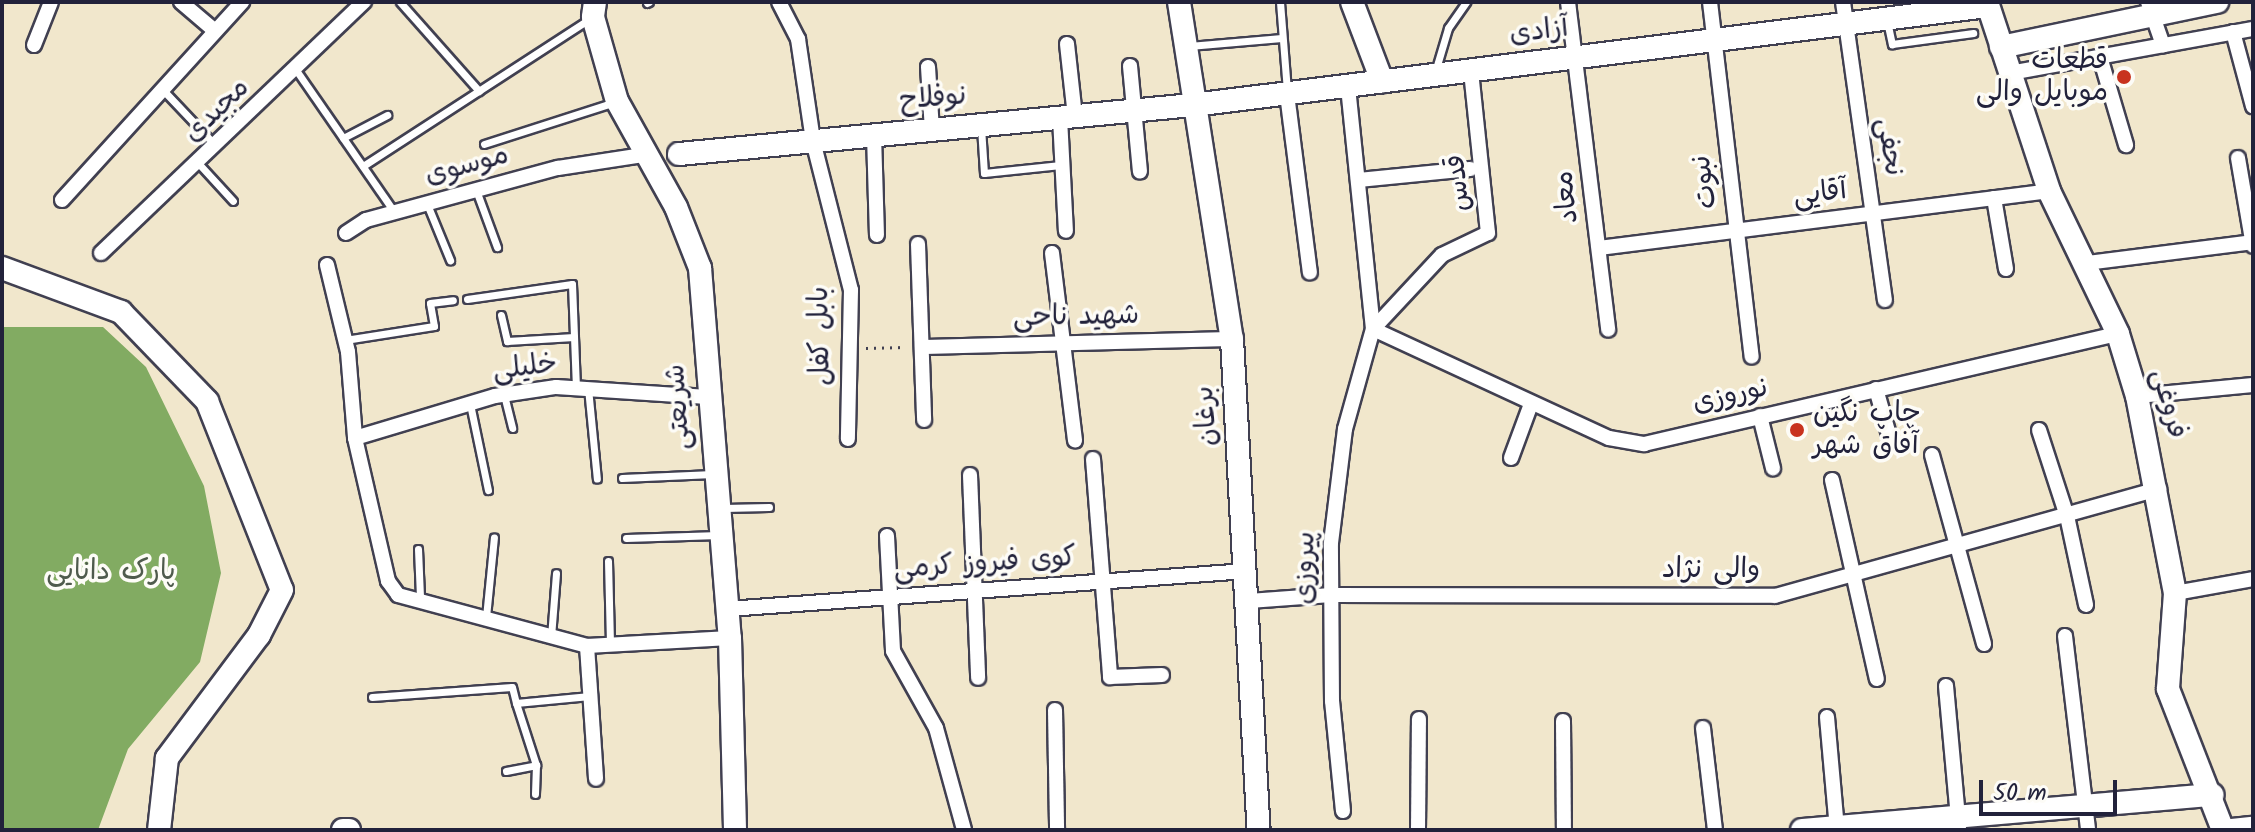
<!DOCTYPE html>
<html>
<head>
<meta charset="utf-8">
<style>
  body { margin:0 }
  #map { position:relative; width:2255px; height:832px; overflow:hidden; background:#f1e7cc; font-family:Kalam,"Playpen Sans Arabic",sans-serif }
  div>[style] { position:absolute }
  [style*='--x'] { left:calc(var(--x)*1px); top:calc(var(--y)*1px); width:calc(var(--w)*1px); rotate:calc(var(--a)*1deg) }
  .forest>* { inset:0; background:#82ab62 }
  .path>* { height:3px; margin-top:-1.5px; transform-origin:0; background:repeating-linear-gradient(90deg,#414051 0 2px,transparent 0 8px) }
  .roads { filter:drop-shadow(2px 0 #414051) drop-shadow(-2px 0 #414051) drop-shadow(0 2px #414051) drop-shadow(0 -2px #414051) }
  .lane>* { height:7px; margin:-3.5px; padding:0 3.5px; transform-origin:3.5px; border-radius:3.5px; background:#fff }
  .street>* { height:14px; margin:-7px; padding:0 7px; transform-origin:7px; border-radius:7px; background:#fff }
  .secondary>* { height:22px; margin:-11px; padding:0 11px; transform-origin:11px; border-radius:11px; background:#fff }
  .dots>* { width:22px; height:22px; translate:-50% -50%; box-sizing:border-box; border:4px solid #fdfcf7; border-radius:50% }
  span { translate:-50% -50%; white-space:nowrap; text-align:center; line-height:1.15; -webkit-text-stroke:7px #fdfcf7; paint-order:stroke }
  .street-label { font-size:28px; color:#22223b }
  .poi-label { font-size:28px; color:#22223b }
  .right { translate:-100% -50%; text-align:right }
  .left { translate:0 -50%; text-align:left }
  .park-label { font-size:28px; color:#4f5b4d }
  .frame { position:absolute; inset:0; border:4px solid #22223b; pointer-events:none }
  .scale { position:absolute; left:1979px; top:780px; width:138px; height:36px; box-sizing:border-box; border:4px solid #22223b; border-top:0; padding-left:10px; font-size:24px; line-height:28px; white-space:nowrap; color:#22223b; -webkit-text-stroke:6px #fdfcf7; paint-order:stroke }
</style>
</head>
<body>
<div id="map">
  <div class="forest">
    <div style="clip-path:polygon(2px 327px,103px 327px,146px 367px,204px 486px,221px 573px,200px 662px,128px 749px,98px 830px,2px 830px)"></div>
  </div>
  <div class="path">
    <div style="--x:866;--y:348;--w:40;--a:-1.4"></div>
  </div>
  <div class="roads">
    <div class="lane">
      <div style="--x:400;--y:2;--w:119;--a:48.4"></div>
      <div style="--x:1280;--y:2;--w:89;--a:85.5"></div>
      <div style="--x:647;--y:3;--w:2;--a:-27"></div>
      <div style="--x:1887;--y:21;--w:24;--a:78"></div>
      <div style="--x:1892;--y:44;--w:82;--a:-7.7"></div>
      <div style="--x:1189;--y:46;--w:93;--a:-4.9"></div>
      <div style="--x:296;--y:70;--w:174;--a:55.3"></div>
      <div style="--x:1435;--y:72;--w:46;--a:-73.5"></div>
      <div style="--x:1448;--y:28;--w:32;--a:-55"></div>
      <div style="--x:163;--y:90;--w:76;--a:46.6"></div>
      <div style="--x:981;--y:127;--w:46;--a:86.3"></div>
      <div style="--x:984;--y:173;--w:77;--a:-5.9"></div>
      <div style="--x:343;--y:138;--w:50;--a:-27.6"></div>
      <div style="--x:484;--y:144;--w:138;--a:-17.8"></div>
      <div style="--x:199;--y:164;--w:50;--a:47.4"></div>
      <div style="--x:363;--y:166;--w:272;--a:-33"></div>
      <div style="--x:476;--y:190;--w:61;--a:69.8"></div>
      <div style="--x:427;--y:204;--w:61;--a:67.7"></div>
      <div style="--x:467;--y:299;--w:106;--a:-8.1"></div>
      <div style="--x:572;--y:284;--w:104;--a:87.8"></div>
      <div style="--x:501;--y:315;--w:27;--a:77"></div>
      <div style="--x:507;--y:341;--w:67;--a:-3.4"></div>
      <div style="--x:345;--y:340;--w:90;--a:-8.9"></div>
      <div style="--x:434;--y:326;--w:23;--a:-100"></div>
      <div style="--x:430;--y:303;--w:23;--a:-7"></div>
      <div style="--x:588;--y:388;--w:91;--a:84.4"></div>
      <div style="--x:504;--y:395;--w:34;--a:76"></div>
      <div style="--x:470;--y:404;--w:88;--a:78.2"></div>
      <div style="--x:622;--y:478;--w:91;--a:-2.5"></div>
      <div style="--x:724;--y:508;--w:45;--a:-1.3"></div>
      <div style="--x:626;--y:538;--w:93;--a:-1.8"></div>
      <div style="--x:418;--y:549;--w:48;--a:87.6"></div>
      <div style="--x:608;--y:561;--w:81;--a:88.6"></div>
      <div style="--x:486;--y:617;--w:80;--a:-84.3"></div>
      <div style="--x:551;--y:637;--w:64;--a:-85.5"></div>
      <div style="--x:372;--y:697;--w:140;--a:-4.1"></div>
      <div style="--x:512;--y:687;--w:16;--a:76"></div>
      <div style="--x:516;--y:703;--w:74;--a:-5.4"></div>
      <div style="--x:516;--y:703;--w:65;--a:72.1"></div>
      <div style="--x:536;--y:765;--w:29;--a:92"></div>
      <div style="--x:506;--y:771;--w:31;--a:-11"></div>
    </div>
    <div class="street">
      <div style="--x:181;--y:2;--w:43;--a:40.3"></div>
      <div style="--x:779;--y:2;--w:42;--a:62.8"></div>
      <div style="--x:798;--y:39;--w:103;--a:81.6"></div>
      <div style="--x:813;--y:141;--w:154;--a:75.7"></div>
      <div style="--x:851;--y:290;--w:149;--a:91.2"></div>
      <div style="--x:1568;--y:2;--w:330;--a:83"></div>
      <div style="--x:1710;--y:2;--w:357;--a:83.3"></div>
      <div style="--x:1843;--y:2;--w:301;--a:82"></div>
      <div style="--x:2148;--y:2;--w:46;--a:70.8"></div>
      <div style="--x:2233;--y:32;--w:77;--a:74.9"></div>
      <div style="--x:1067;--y:44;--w:72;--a:83.7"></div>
      <div style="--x:34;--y:45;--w:46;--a:-68.4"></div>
      <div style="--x:2100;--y:57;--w:92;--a:73.5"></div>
      <div style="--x:1130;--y:66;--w:106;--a:84.6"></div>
      <div style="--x:928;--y:67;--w:63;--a:86.4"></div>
      <div style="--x:2010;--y:73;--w:247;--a:-10.3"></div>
      <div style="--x:1287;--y:94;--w:180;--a:82.7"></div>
      <div style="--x:1060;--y:118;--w:113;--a:87"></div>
      <div style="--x:874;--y:135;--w:100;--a:88.3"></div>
      <div style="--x:2238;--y:158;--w:89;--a:80.3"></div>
      <div style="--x:1358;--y:180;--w:113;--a:-5.6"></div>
      <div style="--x:1994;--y:198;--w:72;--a:80.4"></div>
      <div style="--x:62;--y:200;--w:268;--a:-47.7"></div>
      <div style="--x:346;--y:233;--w:24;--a:-33"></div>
      <div style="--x:366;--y:220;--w:199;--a:-15.2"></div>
      <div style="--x:558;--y:168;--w:86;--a:-8.7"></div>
      <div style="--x:918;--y:244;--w:176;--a:88"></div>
      <div style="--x:1599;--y:248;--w:454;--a:-7.2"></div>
      <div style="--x:101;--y:253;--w:364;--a:-43.7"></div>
      <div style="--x:1052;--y:253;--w:189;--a:83"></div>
      <div style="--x:2087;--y:263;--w:167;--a:-7.2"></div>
      <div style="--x:327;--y:265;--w:89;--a:76.4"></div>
      <div style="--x:348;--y:352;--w:86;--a:85.3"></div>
      <div style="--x:355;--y:438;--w:147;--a:77"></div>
      <div style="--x:388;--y:581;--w:17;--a:54"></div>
      <div style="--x:398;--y:595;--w:196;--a:15.1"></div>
      <div style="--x:587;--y:646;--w:143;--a:-3.2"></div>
      <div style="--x:1373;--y:329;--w:260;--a:24.8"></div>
      <div style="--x:1609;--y:438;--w:36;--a:10"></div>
      <div style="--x:1644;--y:444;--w:487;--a:-13.1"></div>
      <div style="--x:1373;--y:329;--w:101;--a:-47"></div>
      <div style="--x:1442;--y:255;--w:51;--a:-25.6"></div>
      <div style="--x:1488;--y:233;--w:163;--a:-96"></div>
      <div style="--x:922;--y:347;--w:310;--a:-1.5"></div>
      <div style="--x:1876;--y:389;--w:51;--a:74.1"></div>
      <div style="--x:2137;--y:396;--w:117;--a:-5.4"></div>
      <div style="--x:1760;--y:416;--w:54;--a:76"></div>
      <div style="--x:2039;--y:430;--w:90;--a:72"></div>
      <div style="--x:2067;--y:516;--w:91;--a:77.9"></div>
      <div style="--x:355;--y:438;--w:146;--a:-16.7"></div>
      <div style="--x:495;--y:396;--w:62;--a:-8.4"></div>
      <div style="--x:556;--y:387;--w:152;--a:3.8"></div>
      <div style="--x:1932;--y:455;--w:196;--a:74.6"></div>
      <div style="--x:1511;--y:458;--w:58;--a:-69.7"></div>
      <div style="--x:1093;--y:459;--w:219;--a:85.5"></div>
      <div style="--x:1110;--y:677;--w:52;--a:-2.2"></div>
      <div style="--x:970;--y:475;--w:203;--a:87.7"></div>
      <div style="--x:1832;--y:480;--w:204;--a:77.3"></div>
      <div style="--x:887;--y:536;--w:115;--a:87"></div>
      <div style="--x:893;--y:651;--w:88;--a:60.8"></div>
      <div style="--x:936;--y:728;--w:106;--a:74.6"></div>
      <div style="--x:2175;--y:593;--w:79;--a:-10.2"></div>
      <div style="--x:1249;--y:601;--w:82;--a:-4.2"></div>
      <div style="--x:1331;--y:595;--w:444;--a:0.1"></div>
      <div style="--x:1775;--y:596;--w:399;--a:-15.6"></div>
      <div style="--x:728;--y:609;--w:520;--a:-4.19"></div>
      <div style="--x:2065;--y:636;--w:195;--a:83.2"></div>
      <div style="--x:587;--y:646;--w:133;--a:86.1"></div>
      <div style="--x:1946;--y:686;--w:145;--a:84.8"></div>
      <div style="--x:1055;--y:710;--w:120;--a:89"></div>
      <div style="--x:1827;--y:717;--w:113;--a:84.9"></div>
      <div style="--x:1563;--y:721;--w:109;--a:89.5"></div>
      <div style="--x:1703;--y:728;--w:103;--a:83.3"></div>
      <div style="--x:1343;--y:811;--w:111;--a:-95.7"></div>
      <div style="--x:1332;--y:701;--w:158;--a:-90.4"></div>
      <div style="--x:1331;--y:543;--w:115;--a:-83"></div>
      <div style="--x:1345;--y:429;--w:104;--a:-74.4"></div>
      <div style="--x:1373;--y:329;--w:244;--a:-95.9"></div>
      <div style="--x:2222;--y:827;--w:31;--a:-6"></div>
      <div style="--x:1418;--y:830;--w:111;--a:-89.5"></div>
    </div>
    <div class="secondary">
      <div style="--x:595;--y:2;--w:15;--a:98"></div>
      <div style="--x:593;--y:17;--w:87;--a:74.1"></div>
      <div style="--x:617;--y:101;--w:121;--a:60.9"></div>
      <div style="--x:676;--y:207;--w:66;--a:68.5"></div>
      <div style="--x:700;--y:268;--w:371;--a:85.4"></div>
      <div style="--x:730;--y:638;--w:192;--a:88.5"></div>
      <div style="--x:1179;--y:2;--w:341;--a:81.1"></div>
      <div style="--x:1232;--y:339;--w:492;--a:86.9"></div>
      <div style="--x:1352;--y:2;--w:85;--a:69.2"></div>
      <div style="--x:1987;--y:2;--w:199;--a:71.8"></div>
      <div style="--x:2049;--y:191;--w:159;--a:64.2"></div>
      <div style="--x:2118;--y:334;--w:65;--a:73"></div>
      <div style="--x:2137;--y:396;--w:201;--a:79.1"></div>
      <div style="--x:2175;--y:593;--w:96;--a:94.2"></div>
      <div style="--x:2168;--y:689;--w:151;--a:68.7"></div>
      <div style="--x:2001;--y:47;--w:221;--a:-11.8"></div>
      <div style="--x:679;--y:154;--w:516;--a:-5.45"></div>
      <div style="--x:1193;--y:105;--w:801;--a:-7.1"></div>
      <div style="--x:2;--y:268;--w:127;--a:20.3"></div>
      <div style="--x:121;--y:312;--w:124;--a:46"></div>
      <div style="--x:207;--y:401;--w:203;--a:68.4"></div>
      <div style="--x:282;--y:590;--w:51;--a:117.1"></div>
      <div style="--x:259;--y:635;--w:154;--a:126.8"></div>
      <div style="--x:167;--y:758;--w:72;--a:96.3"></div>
      <div style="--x:343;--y:830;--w:6;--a:0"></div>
      <div style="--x:1802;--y:830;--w:412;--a:-4.9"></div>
    </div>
  </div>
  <div class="dots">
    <div style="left:2124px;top:77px;background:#c8321e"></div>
    <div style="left:1797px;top:430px;background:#c8321e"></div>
  </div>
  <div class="street-label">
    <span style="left:1539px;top:32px;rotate:-7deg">آزادی</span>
    <span style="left:933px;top:99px;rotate:-5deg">نوفلاح</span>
    <span style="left:217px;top:111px;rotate:-44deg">مجیدی</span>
    <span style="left:1889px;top:147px;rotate:81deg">نجفی</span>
    <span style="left:467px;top:166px;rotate:-15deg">موسوی</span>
    <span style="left:1705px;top:182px;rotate:-97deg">نبوت</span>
    <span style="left:1459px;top:183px;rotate:-96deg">قدس</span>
    <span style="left:1820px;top:194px;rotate:-7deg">آقایی</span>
    <span style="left:1567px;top:197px;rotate:-96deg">معاد</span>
    <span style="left:1076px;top:317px;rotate:-1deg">شهید ناحی</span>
    <span style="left:821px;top:336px;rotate:-91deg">بابل کفل</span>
    <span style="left:525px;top:368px;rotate:-7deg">خلیلی</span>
    <span style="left:1731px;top:396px;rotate:-13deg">نوروزی</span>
    <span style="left:2168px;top:404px;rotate:75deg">فروغی</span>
    <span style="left:679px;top:407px;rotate:-94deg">شریعتی</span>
    <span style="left:1207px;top:416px;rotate:-94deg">برغان</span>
    <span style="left:985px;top:564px;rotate:-4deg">کوی فیروز کرمی</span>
    <span style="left:1306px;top:568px;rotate:-89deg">پیروزی</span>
    <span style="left:1711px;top:570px">والی نژاد</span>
  </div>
  <div class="poi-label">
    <span class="right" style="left:2108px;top:77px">قطعات<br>موبایل والی</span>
    <span class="left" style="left:1813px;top:430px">چاپ نگین<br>آفاق شهر</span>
  </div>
  <div class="park-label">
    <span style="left:111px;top:572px">پارک دانایی</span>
  </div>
  <div class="frame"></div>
  <div class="scale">50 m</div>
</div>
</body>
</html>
